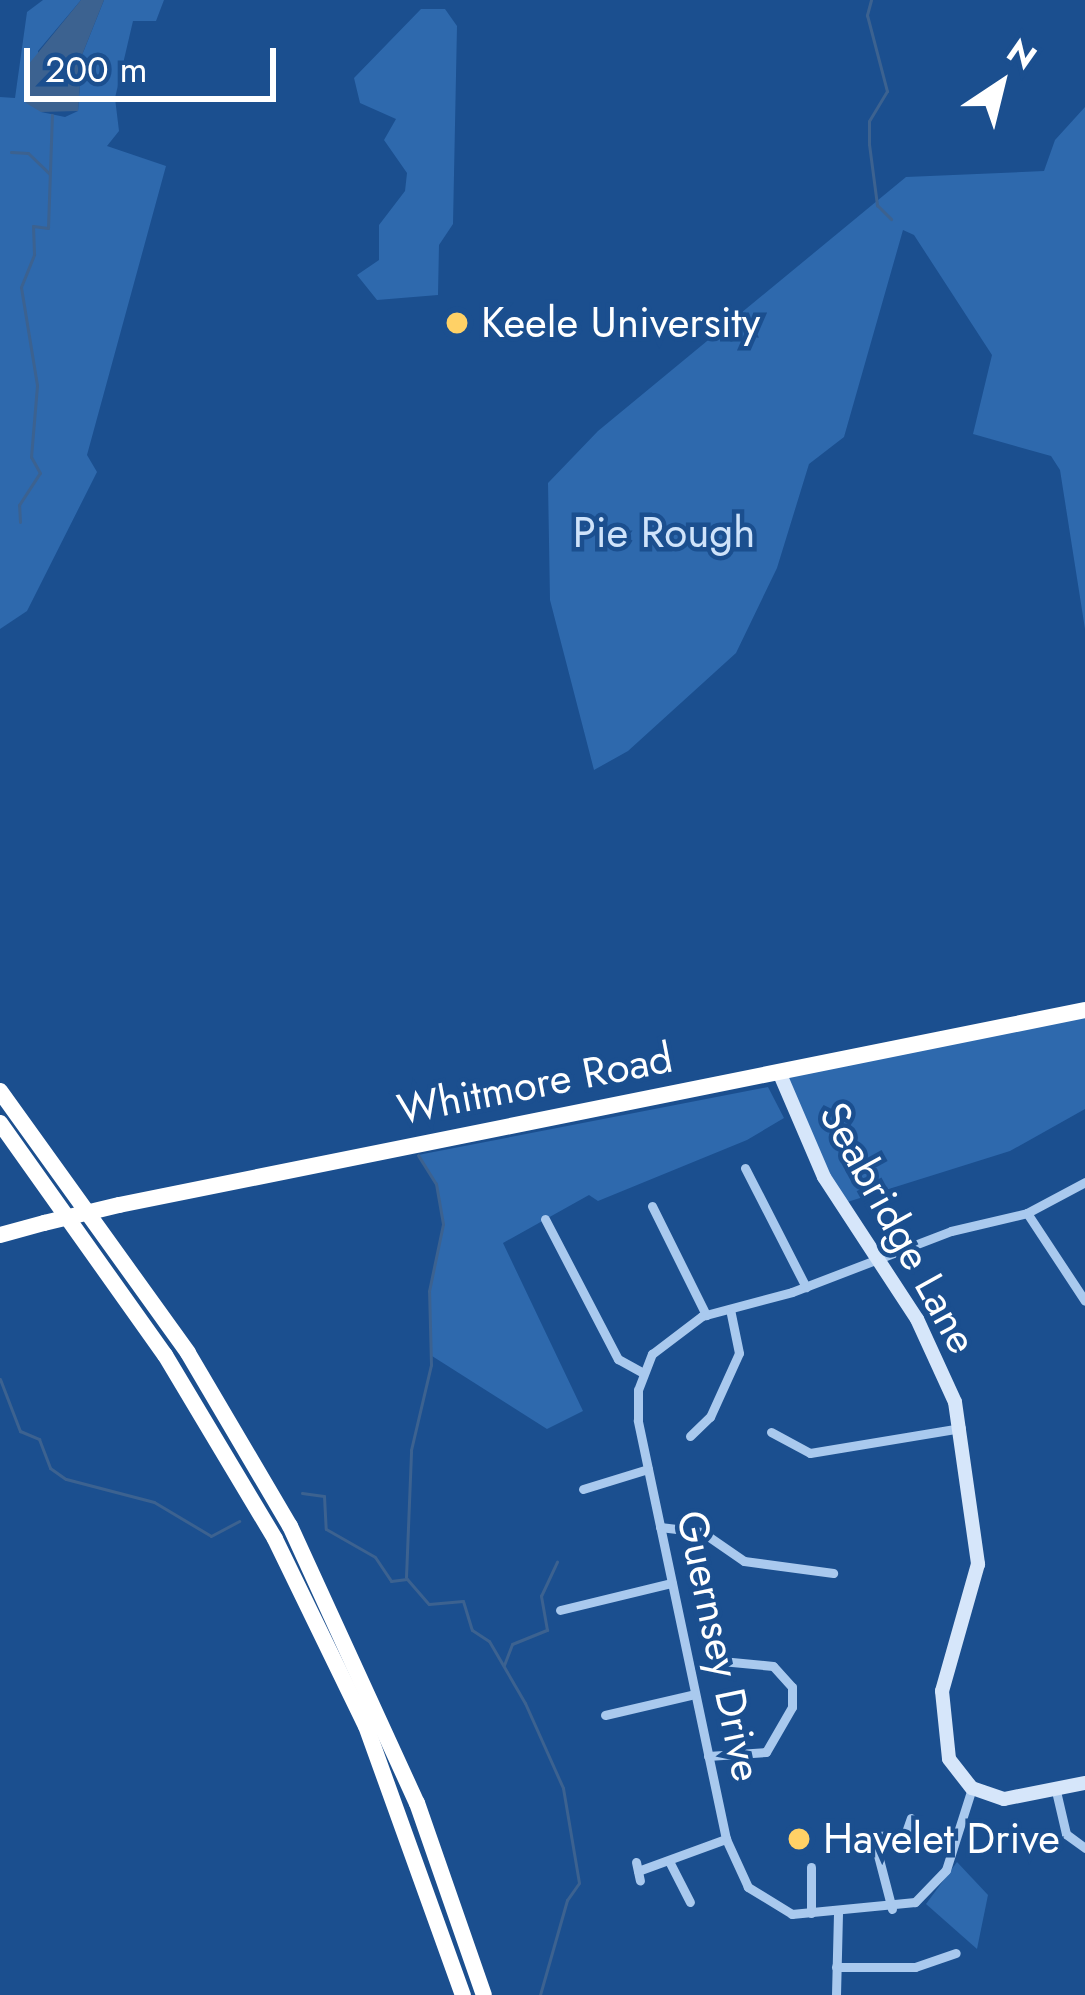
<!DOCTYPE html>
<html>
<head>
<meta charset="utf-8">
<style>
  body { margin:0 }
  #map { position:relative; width:1085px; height:1995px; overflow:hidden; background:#1b4f8f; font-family:Jost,sans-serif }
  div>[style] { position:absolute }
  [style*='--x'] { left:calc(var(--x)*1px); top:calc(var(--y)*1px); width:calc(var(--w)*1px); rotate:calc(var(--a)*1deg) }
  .green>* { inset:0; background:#2e69ad }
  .water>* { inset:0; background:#3c6290 }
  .stream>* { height:3px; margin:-1.5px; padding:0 1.5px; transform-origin:1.5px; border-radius:1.5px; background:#3c6290 }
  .street>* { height:9px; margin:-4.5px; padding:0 4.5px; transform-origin:4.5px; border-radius:4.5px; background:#a9c9ee }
  .secondary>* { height:14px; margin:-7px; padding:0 7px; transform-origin:7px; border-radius:7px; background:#d6e6fa }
  .highway>* { height:16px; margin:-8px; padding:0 8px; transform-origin:8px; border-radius:8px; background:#fff }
  .highway-bridge>* { height:16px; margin:-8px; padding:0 8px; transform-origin:8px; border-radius:8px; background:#fff }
  .dots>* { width:33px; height:33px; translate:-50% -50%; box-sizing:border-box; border:6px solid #1b4f8f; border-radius:50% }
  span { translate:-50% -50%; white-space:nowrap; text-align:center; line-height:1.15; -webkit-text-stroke:9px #1b4f8f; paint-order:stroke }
  .poi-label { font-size:42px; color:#fff }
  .left { translate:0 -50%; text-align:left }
  .park-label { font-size:42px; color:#cfe3fa }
  .street-label { font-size:42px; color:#fff }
  .north { position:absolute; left:941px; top:24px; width:120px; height:120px; -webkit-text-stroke:9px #1b4f8f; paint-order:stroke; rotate:35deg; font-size:33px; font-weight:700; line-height:48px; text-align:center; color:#fff }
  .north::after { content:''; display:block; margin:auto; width:42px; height:54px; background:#fff; clip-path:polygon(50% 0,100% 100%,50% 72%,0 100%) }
  .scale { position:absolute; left:24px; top:48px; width:252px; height:54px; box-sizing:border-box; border:6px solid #fff; border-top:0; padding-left:15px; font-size:36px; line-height:42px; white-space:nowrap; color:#fff; -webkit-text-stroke:9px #1b4f8f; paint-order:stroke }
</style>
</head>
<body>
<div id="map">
  <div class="green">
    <div style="clip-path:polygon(43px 0,81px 0,38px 51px,41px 112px,65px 117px,78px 111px,82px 55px,104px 0,164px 0,156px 21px,133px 21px,115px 98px,119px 131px,107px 146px,166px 166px,87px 455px,97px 472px,27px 611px,0 629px,0 97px,15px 98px,27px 12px)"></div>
    <div style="clip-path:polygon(421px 9px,445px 9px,457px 26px,453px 224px,439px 245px,438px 295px,377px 300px,357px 275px,379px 260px,379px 225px,405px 191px,407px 173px,384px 140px,396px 119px,360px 103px,354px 78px)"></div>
    <div style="clip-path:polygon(1085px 107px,1085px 629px,1060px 470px,1051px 456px,973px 434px,992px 355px,914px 235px,903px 230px,844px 437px,809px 464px,777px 568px,736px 653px,628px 751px,594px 770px,550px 600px,548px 483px,598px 431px,906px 177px,1044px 171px,1055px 140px)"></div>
    <div style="clip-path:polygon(1085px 1010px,1085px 1109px,1010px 1151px,841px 1204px,779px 1072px)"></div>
    <div style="clip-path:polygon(768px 1087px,784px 1118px,747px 1140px,598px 1201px,589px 1195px,503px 1243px,583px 1411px,547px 1429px,432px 1356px,429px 1291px,443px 1224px,436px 1184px,418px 1155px)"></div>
    <div style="clip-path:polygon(957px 1862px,988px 1895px,977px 1949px,926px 1904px)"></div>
  </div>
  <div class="water">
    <div style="clip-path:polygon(81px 0,104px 0,82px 55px,78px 111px,41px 112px,26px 103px,28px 65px)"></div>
  </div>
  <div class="stream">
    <div style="--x:871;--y:0;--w:16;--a:105"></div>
    <div style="--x:867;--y:15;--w:79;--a:75.3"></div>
    <div style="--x:887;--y:91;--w:35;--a:121"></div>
    <div style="--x:869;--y:121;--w:23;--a:90"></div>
    <div style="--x:869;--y:144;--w:62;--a:82.5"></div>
    <div style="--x:877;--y:205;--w:20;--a:45"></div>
    <div style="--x:11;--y:152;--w:17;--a:3"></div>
    <div style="--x:28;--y:153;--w:29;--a:44"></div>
    <div style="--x:20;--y:522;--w:17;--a:-93"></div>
    <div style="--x:19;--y:505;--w:38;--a:-57"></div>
    <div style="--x:40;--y:473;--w:18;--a:-119"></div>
    <div style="--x:31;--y:457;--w:72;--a:-85.2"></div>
    <div style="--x:37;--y:385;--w:99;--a:-99.3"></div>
    <div style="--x:21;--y:287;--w:35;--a:-68"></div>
    <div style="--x:34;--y:254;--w:28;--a:-92"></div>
    <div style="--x:33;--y:226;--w:15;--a:8"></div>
    <div style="--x:48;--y:228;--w:113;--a:-88"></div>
    <div style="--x:0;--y:1379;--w:56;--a:69"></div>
    <div style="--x:20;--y:1431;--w:21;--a:23"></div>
    <div style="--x:39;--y:1439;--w:31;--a:69"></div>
    <div style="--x:50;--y:1468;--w:19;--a:35"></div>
    <div style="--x:66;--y:1479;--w:91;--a:14.6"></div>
    <div style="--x:154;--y:1502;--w:66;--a:30.8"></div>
    <div style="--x:211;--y:1536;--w:32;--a:-28"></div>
    <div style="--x:302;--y:1493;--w:22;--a:8"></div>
    <div style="--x:324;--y:1496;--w:33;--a:87"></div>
    <div style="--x:326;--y:1529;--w:56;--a:29.7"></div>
    <div style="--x:375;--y:1557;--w:29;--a:56"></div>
    <div style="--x:391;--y:1581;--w:16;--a:-7"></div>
    <div style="--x:407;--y:1579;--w:33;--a:49"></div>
    <div style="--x:429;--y:1604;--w:34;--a:-5"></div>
    <div style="--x:463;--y:1601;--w:30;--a:73"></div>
    <div style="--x:472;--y:1630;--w:20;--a:33"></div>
    <div style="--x:489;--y:1641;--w:72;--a:59.9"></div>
    <div style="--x:525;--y:1703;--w:93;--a:65.9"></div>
    <div style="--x:563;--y:1788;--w:96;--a:80.4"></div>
    <div style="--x:579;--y:1883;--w:21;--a:125"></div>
    <div style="--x:567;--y:1900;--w:99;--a:105.9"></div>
    <div style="--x:406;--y:1577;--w:127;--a:-87.7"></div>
    <div style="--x:411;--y:1450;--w:87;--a:-76.8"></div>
    <div style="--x:431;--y:1365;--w:74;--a:-91.5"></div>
    <div style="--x:429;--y:1291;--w:68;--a:-78.2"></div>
    <div style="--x:443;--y:1224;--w:41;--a:-99.9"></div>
    <div style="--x:436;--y:1184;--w:34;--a:-122"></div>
    <div style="--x:504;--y:1665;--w:22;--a:-69"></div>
    <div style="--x:512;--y:1644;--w:38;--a:-22"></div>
    <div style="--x:547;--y:1630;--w:35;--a:-100"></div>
    <div style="--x:541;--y:1596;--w:38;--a:-65"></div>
  </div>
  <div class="street">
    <div style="--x:745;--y:1168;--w:134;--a:62.9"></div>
    <div style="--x:652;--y:1206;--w:122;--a:63.6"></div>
    <div style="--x:1027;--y:1213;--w:105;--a:56.6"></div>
    <div style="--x:545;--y:1219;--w:158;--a:62.5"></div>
    <div style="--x:618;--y:1359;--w:29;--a:29"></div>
    <div style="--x:771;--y:1432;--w:44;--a:28.3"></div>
    <div style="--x:810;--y:1453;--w:153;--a:-9.4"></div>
    <div style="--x:690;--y:1436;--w:28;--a:-44"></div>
    <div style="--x:710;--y:1417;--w:70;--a:-65.6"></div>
    <div style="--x:739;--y:1353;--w:45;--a:-101.6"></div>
    <div style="--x:583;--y:1489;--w:68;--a:-17.1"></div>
    <div style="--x:660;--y:1527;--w:42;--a:6.8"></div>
    <div style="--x:702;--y:1532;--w:51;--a:34.6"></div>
    <div style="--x:744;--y:1561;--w:90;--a:7.7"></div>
    <div style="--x:560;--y:1610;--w:115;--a:-13.6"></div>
    <div style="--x:605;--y:1715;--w:92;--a:-13.1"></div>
    <div style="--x:708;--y:1756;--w:58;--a:-3.9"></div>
    <div style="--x:766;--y:1752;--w:52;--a:-60"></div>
    <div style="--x:792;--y:1707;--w:20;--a:-90"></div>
    <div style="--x:792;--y:1687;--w:28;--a:-132"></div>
    <div style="--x:773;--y:1666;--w:52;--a:-174.5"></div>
    <div style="--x:972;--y:1788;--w:86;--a:107.6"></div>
    <div style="--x:946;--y:1870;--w:45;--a:134.1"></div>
    <div style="--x:915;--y:1902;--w:124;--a:174.4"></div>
    <div style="--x:792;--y:1914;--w:52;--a:-148.5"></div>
    <div style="--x:748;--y:1887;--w:53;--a:-114.6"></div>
    <div style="--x:726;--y:1839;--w:428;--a:-101.9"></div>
    <div style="--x:638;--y:1420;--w:30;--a:-90"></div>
    <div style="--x:638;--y:1390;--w:39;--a:-69"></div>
    <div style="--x:652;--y:1354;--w:63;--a:-37.2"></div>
    <div style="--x:702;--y:1316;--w:93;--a:-14.9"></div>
    <div style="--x:792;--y:1292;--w:170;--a:-21"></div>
    <div style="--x:951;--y:1231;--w:78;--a:-13.3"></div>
    <div style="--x:1027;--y:1213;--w:66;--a:-28.1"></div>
    <div style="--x:1056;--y:1791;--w:44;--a:76.9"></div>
    <div style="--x:1066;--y:1834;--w:24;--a:36"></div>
    <div style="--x:669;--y:1861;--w:46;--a:62.9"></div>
    <div style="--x:636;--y:1862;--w:19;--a:78"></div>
    <div style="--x:638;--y:1871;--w:94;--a:-20"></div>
    <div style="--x:892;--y:1909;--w:75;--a:-104.6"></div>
    <div style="--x:873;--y:1836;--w:32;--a:-2"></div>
    <div style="--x:905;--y:1835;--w:18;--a:-71"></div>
    <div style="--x:811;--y:1913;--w:46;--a:-90"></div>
    <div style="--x:836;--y:1967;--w:79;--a:0"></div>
    <div style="--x:915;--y:1967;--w:43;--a:-18.9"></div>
    <div style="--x:836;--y:1995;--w:84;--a:-88.6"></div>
  </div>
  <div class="secondary">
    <div style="--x:779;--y:1072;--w:114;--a:66.8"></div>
    <div style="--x:824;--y:1177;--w:170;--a:56.8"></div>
    <div style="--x:917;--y:1319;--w:91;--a:65.4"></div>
    <div style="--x:955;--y:1402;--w:164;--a:81.9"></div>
    <div style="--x:978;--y:1564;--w:132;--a:105.8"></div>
    <div style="--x:942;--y:1691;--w:68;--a:84.1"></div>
    <div style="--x:949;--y:1759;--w:37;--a:52"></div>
    <div style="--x:972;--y:1788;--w:34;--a:19"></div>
    <div style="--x:1004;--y:1799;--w:83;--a:-11.2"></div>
  </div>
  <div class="highway">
    <div style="--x:0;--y:1091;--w:322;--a:54.3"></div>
    <div style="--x:188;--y:1353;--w:201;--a:59.5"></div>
    <div style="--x:290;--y:1526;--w:305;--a:65.4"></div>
    <div style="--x:417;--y:1803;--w:203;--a:70.8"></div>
    <div style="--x:0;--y:1123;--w:285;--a:54.6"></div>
    <div style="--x:165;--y:1355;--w:214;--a:59.1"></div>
    <div style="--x:275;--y:1539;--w:208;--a:64.1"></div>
    <div style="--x:366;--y:1726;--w:286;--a:70.2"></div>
    <div style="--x:119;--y:1205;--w:985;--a:-11.41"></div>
    <div style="--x:0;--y:1235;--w:46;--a:-15.3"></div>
  </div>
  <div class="highway-bridge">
    <div style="--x:44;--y:1223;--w:77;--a:-13.5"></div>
  </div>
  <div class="dots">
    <div style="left:457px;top:323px;background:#ffd166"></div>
    <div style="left:799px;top:1839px;background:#ffd166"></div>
  </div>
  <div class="poi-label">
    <span class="left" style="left:481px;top:323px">Keele University</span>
    <span class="left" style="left:823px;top:1839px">Havelet Drive</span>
  </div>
  <div class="park-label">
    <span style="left:664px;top:533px">Pie Rough</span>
  </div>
  <div class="street-label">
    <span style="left:535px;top:1084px;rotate:-11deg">Whitmore Road</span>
    <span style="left:898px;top:1228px;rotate:61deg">Seabridge Lane</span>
    <span style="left:719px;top:1646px;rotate:78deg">Guernsey Drive</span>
  </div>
  <div class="north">N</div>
  <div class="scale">200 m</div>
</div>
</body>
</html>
